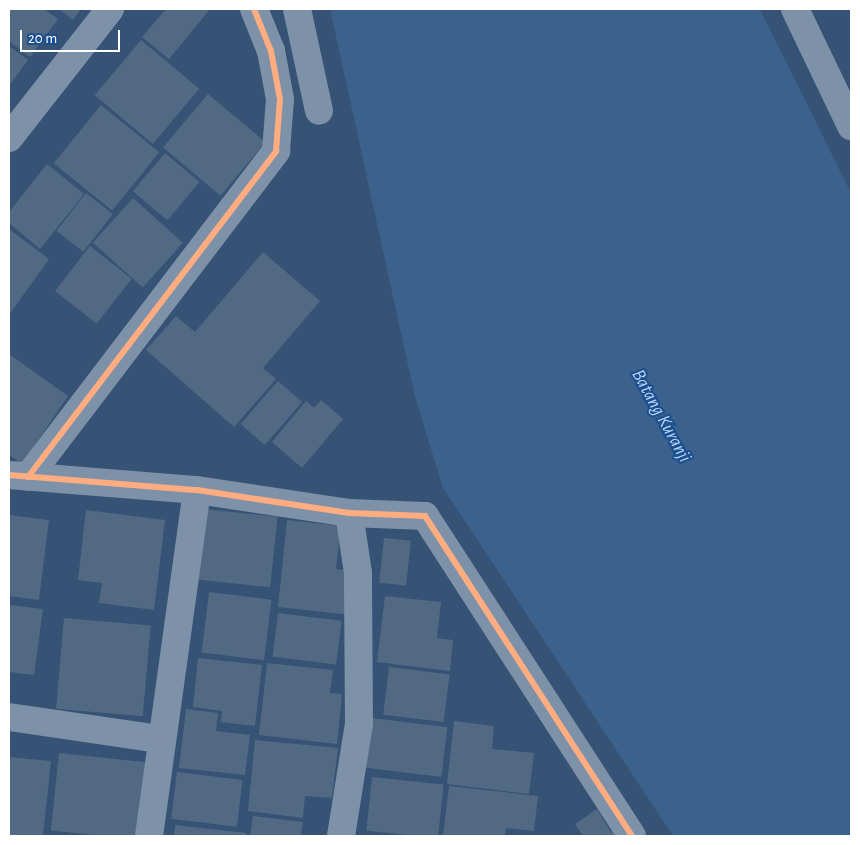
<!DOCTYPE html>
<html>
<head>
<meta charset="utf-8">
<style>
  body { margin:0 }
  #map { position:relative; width:860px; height:845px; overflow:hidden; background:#365274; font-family:"Alegreya Sans",sans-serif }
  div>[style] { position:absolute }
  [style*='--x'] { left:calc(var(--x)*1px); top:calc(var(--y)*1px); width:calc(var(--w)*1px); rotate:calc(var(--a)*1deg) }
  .water>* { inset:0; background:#3b618d }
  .building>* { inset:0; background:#526984; transform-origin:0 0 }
  .street>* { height:28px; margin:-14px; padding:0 14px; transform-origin:14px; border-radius:14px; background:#7d92a8 }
  .cycleway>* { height:6px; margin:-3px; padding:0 3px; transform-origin:3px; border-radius:3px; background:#ffac80 }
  span { translate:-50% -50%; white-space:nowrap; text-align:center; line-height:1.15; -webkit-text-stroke:4px #1b4f8f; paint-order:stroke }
  .water-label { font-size:19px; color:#b5d3f5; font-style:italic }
  .frame { position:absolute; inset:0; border:10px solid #fff; pointer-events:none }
  .scale { position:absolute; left:20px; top:30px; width:100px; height:22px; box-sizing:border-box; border:2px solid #fff; border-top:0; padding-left:6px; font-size:15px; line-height:18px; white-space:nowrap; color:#fff; -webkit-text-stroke:4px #1b4f8f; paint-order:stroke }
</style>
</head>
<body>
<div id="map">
  <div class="water">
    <div style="clip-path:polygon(330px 9px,760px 9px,851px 193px,851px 836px,673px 836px,443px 488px,415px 397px)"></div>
  </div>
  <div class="building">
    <div style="clip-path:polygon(9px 9px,44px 9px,58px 19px,30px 57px,9px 41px)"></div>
    <div style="clip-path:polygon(59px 9px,81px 9px,73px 20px)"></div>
    <div style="clip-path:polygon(166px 9px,210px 9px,169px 59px,142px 37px)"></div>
    <div style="left:141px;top:40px;width:76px;height:72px;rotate:40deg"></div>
    <div style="clip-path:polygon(9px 46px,28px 60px,9px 86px)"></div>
    <div style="left:208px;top:94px;width:75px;height:70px;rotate:40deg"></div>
    <div style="left:101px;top:105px;width:75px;height:75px;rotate:39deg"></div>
    <div style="left:165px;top:153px;width:45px;height:50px;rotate:40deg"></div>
    <div style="clip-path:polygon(47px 164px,84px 194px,40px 249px,9px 223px,9px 212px)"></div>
    <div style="left:86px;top:193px;width:34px;height:48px;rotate:38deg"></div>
    <div style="left:133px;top:198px;width:67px;height:60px;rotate:42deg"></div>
    <div style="clip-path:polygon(9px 229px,49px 259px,9px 315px)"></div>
    <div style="left:90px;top:246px;width:53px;height:57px;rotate:38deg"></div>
    <div style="clip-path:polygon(263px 252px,320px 301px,263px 368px,276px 379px,234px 427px,146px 350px,176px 316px,195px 332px)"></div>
    <div style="clip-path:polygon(9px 354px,68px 396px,22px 464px,9px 455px)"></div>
    <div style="left:278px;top:381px;width:32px;height:57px;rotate:41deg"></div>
    <div style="clip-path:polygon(321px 400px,343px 419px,302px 468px,272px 442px,306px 401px,314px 408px)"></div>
    <div style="left:204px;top:509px;width:74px;height:71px;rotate:6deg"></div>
    <div style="clip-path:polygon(86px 510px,165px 520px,154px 610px,99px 603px,102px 583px,78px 580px)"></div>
    <div style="clip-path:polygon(9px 515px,49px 520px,39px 600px,9px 596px)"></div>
    <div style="clip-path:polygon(287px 520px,341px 526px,336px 569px,355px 571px,350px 615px,278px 607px)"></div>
    <div style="left:384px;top:538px;width:27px;height:45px;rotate:6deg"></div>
    <div style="left:209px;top:592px;width:63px;height:61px;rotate:7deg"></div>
    <div style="clip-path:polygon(385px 596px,441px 602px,437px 638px,453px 640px,450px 671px,377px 662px)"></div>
    <div style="clip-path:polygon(9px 605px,43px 609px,34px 675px,9px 672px)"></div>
    <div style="left:278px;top:613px;width:64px;height:44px;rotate:7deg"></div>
    <div style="left:64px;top:618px;width:87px;height:91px;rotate:5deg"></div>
    <div style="clip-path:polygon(198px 658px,262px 665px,255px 726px,221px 722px,222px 711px,193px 707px)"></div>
    <div style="clip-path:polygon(267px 663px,333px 670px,330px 693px,342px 694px,337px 744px,259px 735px)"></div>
    <div style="left:389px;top:667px;width:61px;height:48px;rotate:7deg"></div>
    <div style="clip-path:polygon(186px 709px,218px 713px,216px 731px,250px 735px,245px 775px,179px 768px)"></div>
    <div style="left:372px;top:718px;width:76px;height:50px;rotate:7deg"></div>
    <div style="clip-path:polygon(454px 721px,494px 726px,492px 749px,534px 753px,529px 794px,447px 784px)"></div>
    <div style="clip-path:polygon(255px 740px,338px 748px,332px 798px,305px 796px,303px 818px,248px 811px)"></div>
    <div style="left:59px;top:753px;width:90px;height:78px;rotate:6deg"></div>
    <div style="clip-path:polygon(9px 757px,51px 761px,43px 836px,9px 836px)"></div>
    <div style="left:177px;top:772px;width:66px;height:47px;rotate:7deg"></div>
    <div style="left:372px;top:777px;width:72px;height:54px;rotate:6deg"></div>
    <div style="clip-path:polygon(449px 786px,538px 796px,534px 831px,506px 828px,505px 836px,443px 836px)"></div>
    <div style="clip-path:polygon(597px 809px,611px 832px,622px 825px,629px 836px,583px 836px,575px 824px)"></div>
    <div style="clip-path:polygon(253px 816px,303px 822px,301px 836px,250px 836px)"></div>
    <div style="clip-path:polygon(175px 825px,246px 833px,246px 836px,174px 836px)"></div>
  </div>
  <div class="street">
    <div style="--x:297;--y:9;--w:104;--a:77.8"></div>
    <div style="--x:795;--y:9;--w:130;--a:64.4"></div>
    <div style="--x:9;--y:138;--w:164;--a:-51.9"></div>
    <div style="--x:9;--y:475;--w:189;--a:4.6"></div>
    <div style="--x:197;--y:490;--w:154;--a:8.6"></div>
    <div style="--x:349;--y:513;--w:76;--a:2.3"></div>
    <div style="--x:425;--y:516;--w:381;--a:57.1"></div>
    <div style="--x:28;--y:477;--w:410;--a:-52.7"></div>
    <div style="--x:276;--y:151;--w:52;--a:-85.6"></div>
    <div style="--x:280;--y:99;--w:49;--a:-100.6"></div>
    <div style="--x:271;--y:51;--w:45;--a:-112"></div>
    <div style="--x:9;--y:717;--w:153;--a:8.3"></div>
    <div style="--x:149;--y:836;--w:349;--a:-82.1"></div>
    <div style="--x:341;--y:836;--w:113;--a:-80.9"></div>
    <div style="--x:359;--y:724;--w:151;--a:-90.4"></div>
    <div style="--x:358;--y:573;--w:61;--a:-98.5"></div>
  </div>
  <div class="cycleway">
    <div style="--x:9;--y:475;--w:189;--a:4.6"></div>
    <div style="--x:197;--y:490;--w:154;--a:8.6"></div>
    <div style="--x:349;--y:513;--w:76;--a:2.3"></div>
    <div style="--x:425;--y:516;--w:381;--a:57.1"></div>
    <div style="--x:28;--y:477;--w:410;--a:-52.7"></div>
    <div style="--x:276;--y:151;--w:52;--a:-85.6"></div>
    <div style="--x:280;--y:99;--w:49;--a:-100.6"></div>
    <div style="--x:271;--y:51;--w:45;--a:-112"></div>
  </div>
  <div class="water-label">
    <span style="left:661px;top:416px;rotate:61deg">Batang Kuranji</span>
  </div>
  <div class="frame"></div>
  <div class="scale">20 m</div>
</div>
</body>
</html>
